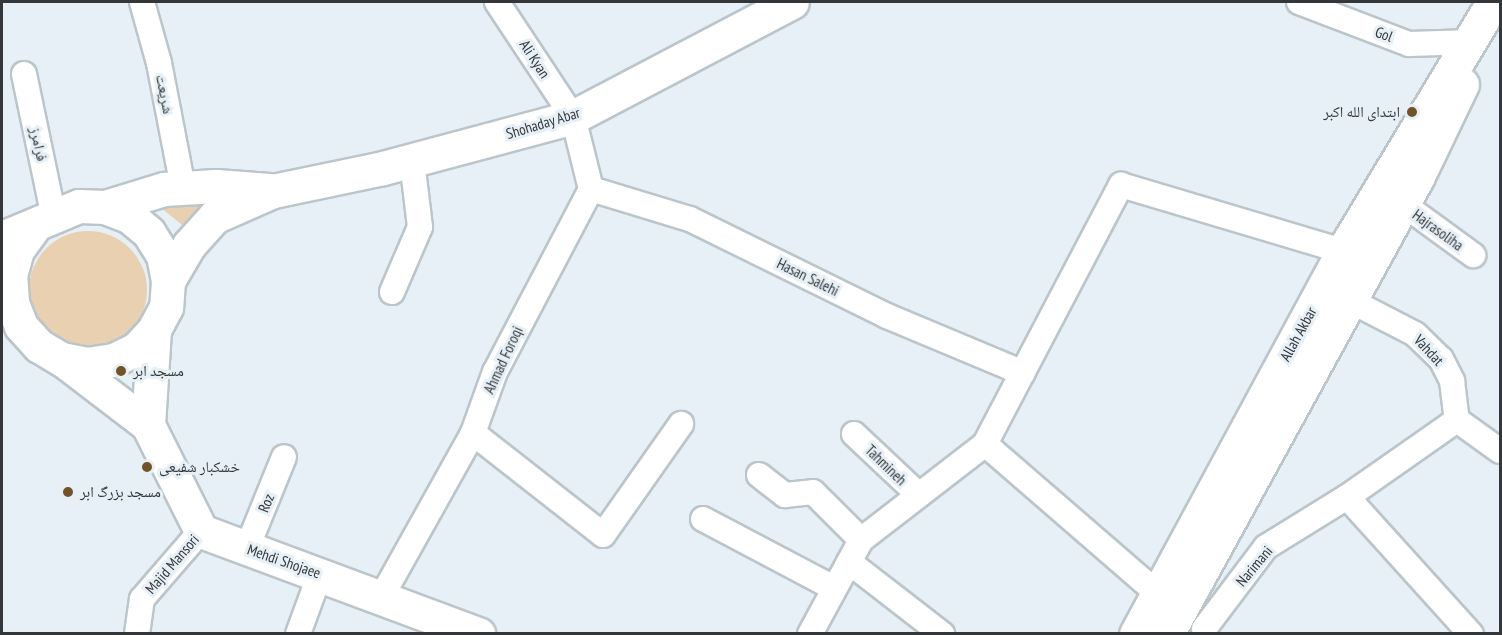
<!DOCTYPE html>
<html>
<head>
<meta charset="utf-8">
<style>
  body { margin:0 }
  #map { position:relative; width:1502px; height:635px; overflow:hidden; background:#e6f0f6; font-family:"PT Sans Narrow","Noto Naskh Arabic",sans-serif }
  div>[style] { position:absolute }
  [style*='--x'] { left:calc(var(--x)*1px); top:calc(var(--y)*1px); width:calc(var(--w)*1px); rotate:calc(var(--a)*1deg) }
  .green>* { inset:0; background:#e9d0b0 }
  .round { border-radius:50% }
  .roads { filter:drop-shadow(2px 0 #bbc5ca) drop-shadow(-2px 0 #bbc5ca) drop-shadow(0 2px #bbc5ca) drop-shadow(0 -2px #bbc5ca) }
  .street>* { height:24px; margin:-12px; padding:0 12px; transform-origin:12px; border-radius:12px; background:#fff }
  .secondary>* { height:33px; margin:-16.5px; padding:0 16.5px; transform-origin:16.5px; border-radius:16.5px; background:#fff }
  .dots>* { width:16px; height:16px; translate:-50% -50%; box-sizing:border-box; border:3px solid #e6f0f6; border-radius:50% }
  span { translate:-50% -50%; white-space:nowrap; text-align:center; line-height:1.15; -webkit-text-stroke:6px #e6f0f6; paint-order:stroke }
  .street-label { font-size:15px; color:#333739 }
  .poi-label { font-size:15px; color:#333739 }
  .right { translate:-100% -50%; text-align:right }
  .left { translate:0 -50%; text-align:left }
  .frame { position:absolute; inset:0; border:3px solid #333739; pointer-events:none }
</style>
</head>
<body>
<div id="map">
  <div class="green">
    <div style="clip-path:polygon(235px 193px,188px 236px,181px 224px,155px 203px)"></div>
    <div class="round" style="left:29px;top:231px;width:118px;height:118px"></div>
  </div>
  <div class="roads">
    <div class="street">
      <div style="--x:142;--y:2;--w:63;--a:74.4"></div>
      <div style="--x:159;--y:63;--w:127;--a:79.1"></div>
      <div style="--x:1299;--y:2;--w:118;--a:20.9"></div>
      <div style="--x:1409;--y:44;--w:63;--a:-1.8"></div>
      <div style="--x:24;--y:74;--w:142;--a:78.2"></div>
      <div style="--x:591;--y:189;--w:103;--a:16.9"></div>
      <div style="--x:690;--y:219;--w:220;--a:26.2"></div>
      <div style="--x:887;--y:316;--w:147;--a:22.7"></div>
      <div style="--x:1403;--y:204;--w:87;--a:36.1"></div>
      <div style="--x:392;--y:292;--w:71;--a:-66.7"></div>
      <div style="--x:420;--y:227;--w:66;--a:-96.9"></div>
      <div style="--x:1349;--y:300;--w:74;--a:27.3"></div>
      <div style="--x:1415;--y:334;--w:36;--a:44"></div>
      <div style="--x:1441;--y:359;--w:25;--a:63"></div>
      <div style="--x:1452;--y:381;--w:39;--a:83"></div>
      <div style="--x:1457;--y:420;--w:53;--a:35.8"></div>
      <div style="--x:473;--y:433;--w:165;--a:38.1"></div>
      <div style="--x:603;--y:535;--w:136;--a:-54.9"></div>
      <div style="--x:854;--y:434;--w:89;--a:43.2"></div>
      <div style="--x:985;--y:444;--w:229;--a:40.9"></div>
      <div style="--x:759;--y:475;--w:33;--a:38"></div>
      <div style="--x:785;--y:495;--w:28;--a:-6"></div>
      <div style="--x:813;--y:492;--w:68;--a:45"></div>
      <div style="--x:1347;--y:497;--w:185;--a:47.9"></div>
      <div style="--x:703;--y:519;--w:148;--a:27.8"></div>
      <div style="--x:247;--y:548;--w:98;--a:-67.9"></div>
      <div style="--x:849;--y:562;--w:118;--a:37.7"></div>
      <div style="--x:382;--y:596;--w:187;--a:-60.8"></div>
      <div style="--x:473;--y:433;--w:65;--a:-70.2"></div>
      <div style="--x:495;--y:372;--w:207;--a:-62.3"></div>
      <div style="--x:591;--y:189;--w:74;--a:-104"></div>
      <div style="--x:573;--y:117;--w:138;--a:-123.5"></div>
      <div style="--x:1204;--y:629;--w:103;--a:-52.9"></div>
      <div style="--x:1266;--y:547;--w:95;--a:-31.7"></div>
      <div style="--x:1347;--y:497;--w:134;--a:-35"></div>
      <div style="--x:137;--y:634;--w:35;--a:-82"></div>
      <div style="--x:142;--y:599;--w:90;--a:-49.1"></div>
      <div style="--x:298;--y:634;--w:64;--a:-69.9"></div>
      <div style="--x:810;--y:634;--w:107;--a:-61.5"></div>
      <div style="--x:861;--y:540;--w:157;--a:-37.7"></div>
      <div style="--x:985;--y:444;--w:293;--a:-62.3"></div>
      <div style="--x:1121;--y:185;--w:232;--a:16.6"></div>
    </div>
    <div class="secondary">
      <div style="--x:105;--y:207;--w:62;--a:-17"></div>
      <div style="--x:164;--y:189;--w:52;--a:-3.3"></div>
      <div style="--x:216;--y:186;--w:53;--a:4.3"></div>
      <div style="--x:2;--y:238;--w:83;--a:-22.6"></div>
      <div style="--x:79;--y:206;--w:26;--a:2"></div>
      <div style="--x:105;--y:207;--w:26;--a:21"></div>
      <div style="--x:129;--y:216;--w:26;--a:40"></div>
      <div style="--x:149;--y:233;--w:26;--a:58"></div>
      <div style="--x:163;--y:255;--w:26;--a:79"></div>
      <div style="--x:168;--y:281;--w:26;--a:94"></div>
      <div style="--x:166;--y:307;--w:26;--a:118"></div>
      <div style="--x:154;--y:330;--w:26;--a:133"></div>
      <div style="--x:136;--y:349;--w:25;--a:154"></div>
      <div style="--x:113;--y:360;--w:26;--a:171"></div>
      <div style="--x:87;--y:364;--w:26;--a:-169"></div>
      <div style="--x:61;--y:359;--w:26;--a:-149"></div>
      <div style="--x:39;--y:346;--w:27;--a:-132"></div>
      <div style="--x:21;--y:326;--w:26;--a:-111"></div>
      <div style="--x:12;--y:302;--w:26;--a:-94"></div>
      <div style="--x:10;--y:276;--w:27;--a:-75"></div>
      <div style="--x:17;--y:250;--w:26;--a:-54"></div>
      <div style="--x:168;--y:281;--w:42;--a:-59.7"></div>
      <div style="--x:189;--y:245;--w:38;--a:-48"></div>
      <div style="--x:214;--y:217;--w:64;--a:-23.8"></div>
      <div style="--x:273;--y:191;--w:112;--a:-11.8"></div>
      <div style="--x:383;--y:168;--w:197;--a:-15"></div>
      <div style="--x:573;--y:117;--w:247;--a:-27.7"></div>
      <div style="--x:63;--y:360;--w:107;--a:37.4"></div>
      <div style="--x:148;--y:425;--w:119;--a:63.4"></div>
      <div style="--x:201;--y:531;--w:296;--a:20.4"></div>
      <div style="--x:148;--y:425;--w:95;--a:-86.4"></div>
      <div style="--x:1136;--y:634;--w:435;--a:-61.6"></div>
      <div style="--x:1343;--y:251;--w:291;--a:-58.9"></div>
      <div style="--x:1167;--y:634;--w:520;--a:-61.27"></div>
      <div style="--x:1417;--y:178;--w:104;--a:-64.4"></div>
    </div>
  </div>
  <div class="dots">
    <div style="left:1412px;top:112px;background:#715327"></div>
    <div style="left:121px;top:371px;background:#715327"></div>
    <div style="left:147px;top:467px;background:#715327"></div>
    <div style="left:68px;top:492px;background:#715327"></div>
  </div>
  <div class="street-label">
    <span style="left:1384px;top:34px;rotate:21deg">Gol</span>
    <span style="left:535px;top:59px;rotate:57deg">Ali Kyan</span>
    <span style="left:165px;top:94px;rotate:79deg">شریعت</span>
    <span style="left:543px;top:123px;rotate:-17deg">Shohaday Abar</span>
    <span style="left:39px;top:144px;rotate:78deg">فرامرز</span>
    <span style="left:1438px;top:230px;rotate:36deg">Hajrasoliha</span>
    <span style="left:808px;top:277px;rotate:26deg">Hasan Salehi</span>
    <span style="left:1298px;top:334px;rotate:-61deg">Allah Akbar</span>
    <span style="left:1429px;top:350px;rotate:47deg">Vahdat</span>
    <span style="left:503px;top:360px;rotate:-65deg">Ahmad Foroqi</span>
    <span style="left:886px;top:465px;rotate:44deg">Tahmineh</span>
    <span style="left:266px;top:503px;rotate:-68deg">Roz</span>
    <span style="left:284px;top:561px;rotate:19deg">Mehdi Shojaee</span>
    <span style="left:172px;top:564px;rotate:-49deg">Majid Mansori</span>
    <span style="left:1254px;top:566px;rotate:-50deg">Narimani</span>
  </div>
  <div class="poi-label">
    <span class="right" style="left:1400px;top:112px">ابتدای الله اکبر</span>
    <span class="left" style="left:133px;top:371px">مسجد ابر</span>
    <span class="left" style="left:159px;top:467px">خشکبار شفیعی</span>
    <span class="left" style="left:80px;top:492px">مسجد بزرگ ابر</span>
  </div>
  <div class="frame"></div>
</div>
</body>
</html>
